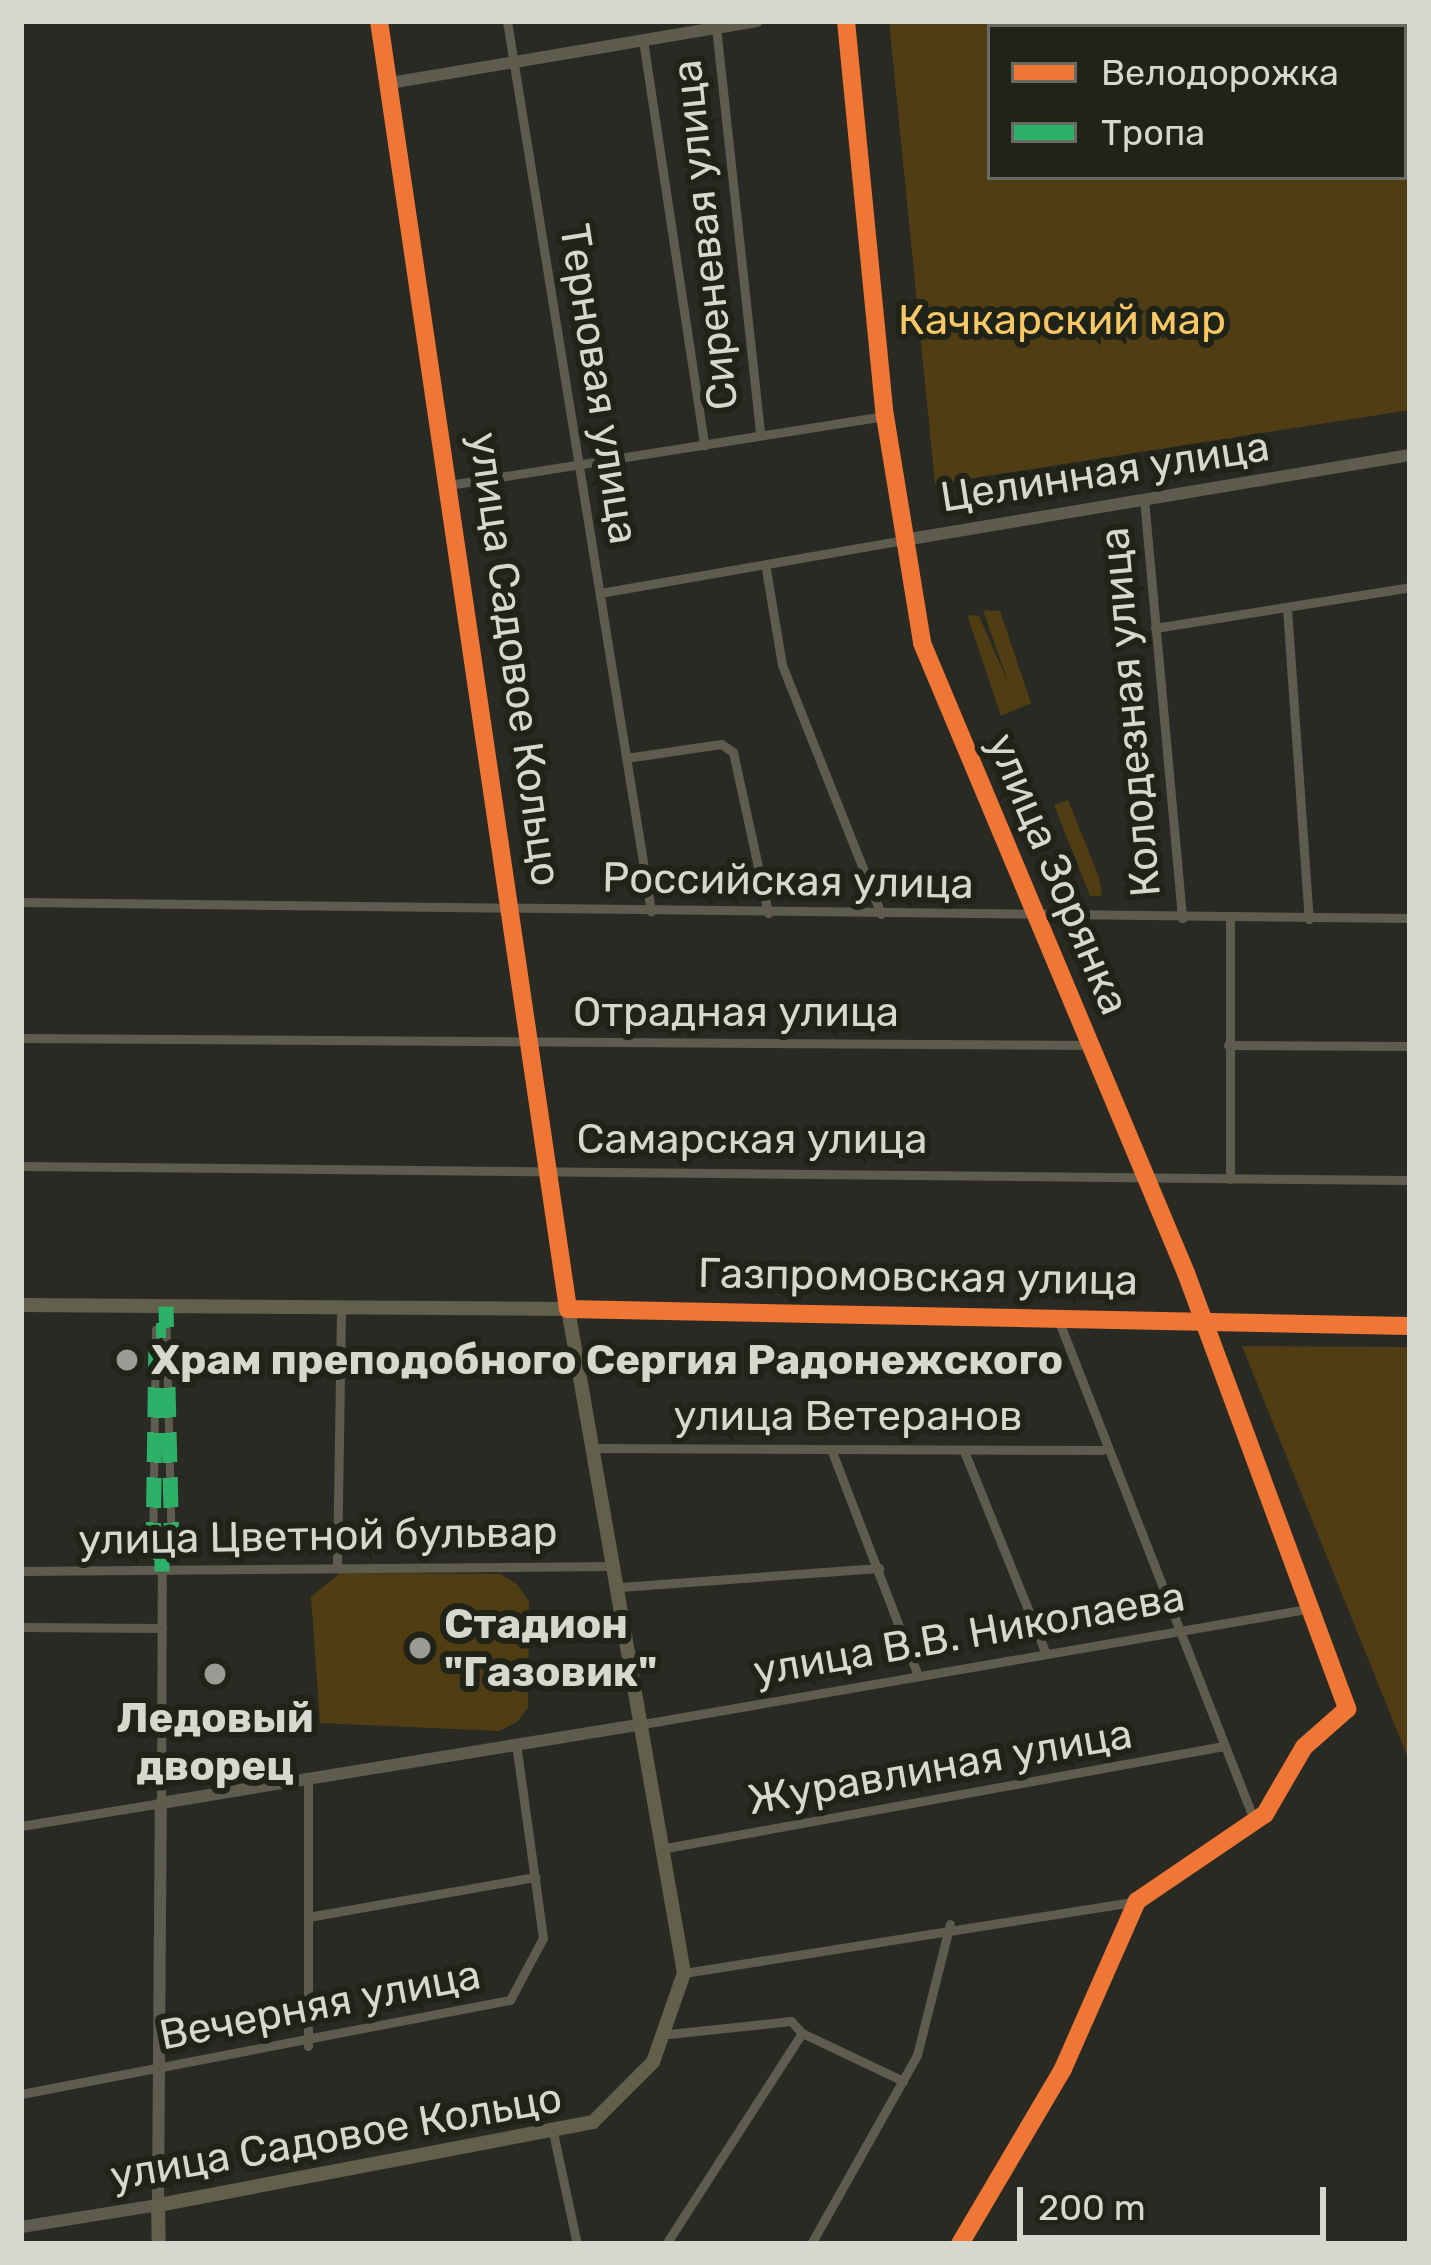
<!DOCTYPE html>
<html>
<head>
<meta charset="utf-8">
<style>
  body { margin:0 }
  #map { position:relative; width:1431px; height:2265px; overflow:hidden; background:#292a24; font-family:Rubik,sans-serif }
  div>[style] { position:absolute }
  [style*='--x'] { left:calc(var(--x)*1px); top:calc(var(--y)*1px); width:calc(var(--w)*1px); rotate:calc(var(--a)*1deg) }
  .green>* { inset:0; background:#503d14 }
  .pedestrian>* { height:8px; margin:-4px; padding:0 4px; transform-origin:4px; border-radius:4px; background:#5e5c4e }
  .minor>* { height:9px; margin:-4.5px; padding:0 4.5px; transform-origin:4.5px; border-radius:4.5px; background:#5e5c4e }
  .tertiary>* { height:12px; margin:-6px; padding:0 6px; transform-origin:6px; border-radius:6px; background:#5e5c4e }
  .secondary>* { height:14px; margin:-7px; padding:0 7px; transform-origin:7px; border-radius:7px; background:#62604b }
  .quiet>* { height:15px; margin-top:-7.5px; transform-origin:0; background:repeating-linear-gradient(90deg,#2db169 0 30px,transparent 0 45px) }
  .cycleway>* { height:18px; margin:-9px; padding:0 9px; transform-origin:9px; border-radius:9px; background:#f07635 }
  .dots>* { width:33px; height:33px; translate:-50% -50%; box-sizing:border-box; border:6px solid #202318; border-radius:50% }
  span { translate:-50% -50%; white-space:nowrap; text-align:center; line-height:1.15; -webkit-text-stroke:12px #202318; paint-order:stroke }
  .street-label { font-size:42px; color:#d6d8d0 }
  .park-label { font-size:42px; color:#f8c866 }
  .poi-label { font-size:42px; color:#d6d8d0; font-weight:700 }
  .left { translate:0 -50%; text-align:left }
  .frame { position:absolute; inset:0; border:24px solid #d6d8d0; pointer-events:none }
  .legend { position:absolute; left:987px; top:24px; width:420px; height:156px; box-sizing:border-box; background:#202318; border:3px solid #696b62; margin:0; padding:15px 21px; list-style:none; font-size:36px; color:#d6d8d0 }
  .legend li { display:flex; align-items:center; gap:24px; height:60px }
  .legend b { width:60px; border:3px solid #696b62 }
  .scale { position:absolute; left:1017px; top:2187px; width:309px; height:54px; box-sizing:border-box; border:6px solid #d6d8d0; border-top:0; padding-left:15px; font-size:36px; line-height:42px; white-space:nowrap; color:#d6d8d0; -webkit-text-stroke:9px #202318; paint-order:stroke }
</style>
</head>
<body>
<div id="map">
  <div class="green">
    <div style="clip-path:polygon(evenodd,889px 21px,1410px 21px,1410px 410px,935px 484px,889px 21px,990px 27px,1404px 27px,1404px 177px,990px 177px,990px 27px)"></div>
    <div style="clip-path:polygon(983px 610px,1000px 611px,1031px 703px,1001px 716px,967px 615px,979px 616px,1008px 682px)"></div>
    <div style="clip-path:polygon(1068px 800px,1099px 877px,1102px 896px,1090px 896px,1054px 805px)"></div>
    <div style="clip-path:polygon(1242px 1346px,1410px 1347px,1410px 1763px)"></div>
    <div style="clip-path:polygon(340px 1573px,500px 1574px,517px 1584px,529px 1602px,528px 1708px,517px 1722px,499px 1731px,320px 1723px,311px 1597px)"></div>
  </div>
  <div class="pedestrian">
    <div style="--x:162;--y:1552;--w:9;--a:180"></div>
    <div style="--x:153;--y:1552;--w:222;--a:-89.2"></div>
    <div style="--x:156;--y:1330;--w:10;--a:0"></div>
    <div style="--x:162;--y:1552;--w:14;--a:-90"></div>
    <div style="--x:162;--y:1571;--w:19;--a:-90"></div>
    <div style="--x:162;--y:1552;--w:10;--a:0"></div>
    <div style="--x:172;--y:1552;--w:246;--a:-91.4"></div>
  </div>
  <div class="minor">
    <div style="--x:379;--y:21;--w:63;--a:80.8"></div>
    <div style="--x:507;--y:21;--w:902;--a:80.81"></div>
    <div style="--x:716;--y:27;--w:410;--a:83.8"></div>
    <div style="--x:643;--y:40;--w:410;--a:81.4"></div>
    <div style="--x:455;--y:484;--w:435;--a:-9"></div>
    <div style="--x:1144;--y:499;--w:421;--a:84.8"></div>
    <div style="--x:766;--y:569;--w:97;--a:80.5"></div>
    <div style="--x:782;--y:665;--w:268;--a:68.3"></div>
    <div style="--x:600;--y:593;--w:309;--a:-9.9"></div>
    <div style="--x:1287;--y:608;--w:312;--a:86"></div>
    <div style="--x:1155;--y:628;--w:258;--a:-9.1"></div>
    <div style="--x:626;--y:758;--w:96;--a:-8.4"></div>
    <div style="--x:721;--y:744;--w:14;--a:34"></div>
    <div style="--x:733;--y:752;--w:165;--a:77.7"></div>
    <div style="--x:21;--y:902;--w:1389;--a:0.66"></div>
    <div style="--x:1230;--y:920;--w:259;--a:90"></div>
    <div style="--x:21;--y:1038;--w:1069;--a:0.38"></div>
    <div style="--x:1228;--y:1045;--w:182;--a:0.3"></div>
    <div style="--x:21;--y:1166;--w:1389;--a:0.58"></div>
    <div style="--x:1056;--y:1314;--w:543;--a:68.63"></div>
    <div style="--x:593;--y:1448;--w:509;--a:0.23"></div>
    <div style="--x:831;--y:1449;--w:243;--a:69"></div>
    <div style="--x:964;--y:1451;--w:219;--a:68"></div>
    <div style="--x:337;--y:1566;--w:258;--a:-89.1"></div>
    <div style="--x:21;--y:1571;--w:594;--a:-0.48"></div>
    <div style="--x:620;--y:1587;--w:260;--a:-4.2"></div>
    <div style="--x:21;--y:1627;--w:141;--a:0.4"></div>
    <div style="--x:643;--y:1724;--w:674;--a:-9.83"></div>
    <div style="--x:21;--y:1826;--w:142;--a:-9.3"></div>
    <div style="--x:161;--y:1803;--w:232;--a:-89.8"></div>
    <div style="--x:666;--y:1848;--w:567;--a:-10.36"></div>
    <div style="--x:308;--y:1917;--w:231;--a:-10"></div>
    <div style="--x:684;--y:1973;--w:459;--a:-9"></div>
    <div style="--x:802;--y:2033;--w:112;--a:25.4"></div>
    <div style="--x:308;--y:2046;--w:266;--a:-90"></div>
    <div style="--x:21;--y:2094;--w:498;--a:-10.9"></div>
    <div style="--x:510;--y:2000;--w:70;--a:-62"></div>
    <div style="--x:543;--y:1938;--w:196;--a:-97.9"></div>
    <div style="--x:554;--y:2137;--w:109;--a:77.9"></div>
    <div style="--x:666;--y:2244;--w:251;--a:-57.2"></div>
    <div style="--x:802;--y:2033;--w:16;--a:-133"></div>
    <div style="--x:791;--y:2021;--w:123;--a:173.9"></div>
    <div style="--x:811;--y:2244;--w:217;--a:-60.7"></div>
    <div style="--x:917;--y:2055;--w:135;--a:-75.9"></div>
  </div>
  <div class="tertiary">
    <div style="--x:757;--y:21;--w:373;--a:170.4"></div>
    <div style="--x:389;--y:83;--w:1239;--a:81.69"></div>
    <div style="--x:568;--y:1309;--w:842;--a:1.16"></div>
    <div style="--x:846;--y:21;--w:397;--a:84.4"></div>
    <div style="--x:885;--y:416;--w:230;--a:80.7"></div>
    <div style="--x:922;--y:643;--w:683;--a:67.26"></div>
    <div style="--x:1186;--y:1273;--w:465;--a:69.7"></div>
    <div style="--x:1347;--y:1709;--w:57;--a:138.5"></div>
    <div style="--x:1304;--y:1747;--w:78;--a:120.2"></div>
    <div style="--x:1265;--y:1814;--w:155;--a:145.8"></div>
    <div style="--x:1137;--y:1901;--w:184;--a:113.8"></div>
    <div style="--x:1063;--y:2069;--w:203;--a:120.5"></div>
    <div style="--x:904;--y:540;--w:513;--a:-9.54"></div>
    <div style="--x:21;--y:2227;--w:139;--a:-9.1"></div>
    <div style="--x:158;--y:2205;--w:402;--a:-89.6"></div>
    <div style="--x:161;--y:1803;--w:488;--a:-9.3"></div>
  </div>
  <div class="secondary">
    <div style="--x:21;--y:1305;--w:547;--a:0.42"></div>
    <div style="--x:568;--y:1309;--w:674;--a:80.09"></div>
    <div style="--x:684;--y:1973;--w:94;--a:109.2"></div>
    <div style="--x:653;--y:2062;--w:85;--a:135"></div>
    <div style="--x:593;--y:2122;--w:443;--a:169.2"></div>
    <div style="--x:158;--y:2205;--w:39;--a:89"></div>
  </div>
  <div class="quiet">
    <div style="--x:162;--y:1552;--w:9;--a:180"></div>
    <div style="--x:153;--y:1552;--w:222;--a:-89.2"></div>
    <div style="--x:156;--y:1330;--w:10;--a:0"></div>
    <div style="--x:162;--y:1571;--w:19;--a:-90"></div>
    <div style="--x:162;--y:1552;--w:10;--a:0"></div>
    <div style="--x:172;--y:1552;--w:246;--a:-91.4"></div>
  </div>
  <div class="cycleway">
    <div style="--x:379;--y:21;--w:1302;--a:81.65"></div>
    <div style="--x:568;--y:1309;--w:842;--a:1.16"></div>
    <div style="--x:846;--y:21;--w:397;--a:84.4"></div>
    <div style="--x:885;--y:416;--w:230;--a:80.7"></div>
    <div style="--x:922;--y:643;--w:683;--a:67.26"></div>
    <div style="--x:1186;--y:1273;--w:465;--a:69.7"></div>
    <div style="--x:1347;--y:1709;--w:57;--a:138.5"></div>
    <div style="--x:1304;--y:1747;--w:78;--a:120.2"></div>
    <div style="--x:1265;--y:1814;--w:155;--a:145.8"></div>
    <div style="--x:1137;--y:1901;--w:184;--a:113.8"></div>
    <div style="--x:1063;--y:2069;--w:203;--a:120.5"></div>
  </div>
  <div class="dots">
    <div style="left:127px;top:1360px;background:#999b94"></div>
    <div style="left:420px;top:1648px;background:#999b94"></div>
    <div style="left:215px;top:1674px;background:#999b94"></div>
  </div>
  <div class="street-label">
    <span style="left:705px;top:235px;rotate:-96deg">Сиреневая улица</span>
    <span style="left:599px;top:384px;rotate:81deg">Терновая улица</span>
    <span style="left:1105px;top:472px;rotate:-9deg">Целинная улица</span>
    <span style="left:515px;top:659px;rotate:82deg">улица Садовое Кольцо</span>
    <span style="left:1130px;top:712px;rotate:-95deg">Колодезная улица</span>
    <span style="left:1058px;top:874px;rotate:67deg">улица Зорянка</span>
    <span style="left:788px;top:881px;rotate:1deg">Российская улица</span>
    <span style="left:736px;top:1012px">Отрадная улица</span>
    <span style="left:752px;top:1139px">Самарская улица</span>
    <span style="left:918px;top:1277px;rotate:1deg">Газпромовская улица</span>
    <span style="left:848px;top:1416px">улица Ветеранов</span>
    <span style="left:318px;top:1536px;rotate:-1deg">улица Цветной бульвар</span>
    <span style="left:969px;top:1634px;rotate:-10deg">улица В.В. Николаева</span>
    <span style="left:940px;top:1767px;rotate:-10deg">Журавлиная улица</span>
    <span style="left:320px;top:2005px;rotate:-11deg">Вечерняя улица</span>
    <span style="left:336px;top:2137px;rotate:-10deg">улица Садовое Кольцо</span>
  </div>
  <div class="park-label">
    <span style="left:1062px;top:320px">Качкарский мар</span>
  </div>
  <div class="poi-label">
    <span class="left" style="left:151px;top:1360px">Храм преподобного Сергия Радонежского</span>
    <span class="left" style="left:444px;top:1648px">Стадион<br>"Газовик"</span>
    <span style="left:215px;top:1742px">Ледовый<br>дворец</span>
  </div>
  <div class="frame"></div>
  <ul class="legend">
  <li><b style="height:15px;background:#f07635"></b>Велодорожка</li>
  <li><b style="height:15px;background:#2db169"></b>Тропа</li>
  </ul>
  <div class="scale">200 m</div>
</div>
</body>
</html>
